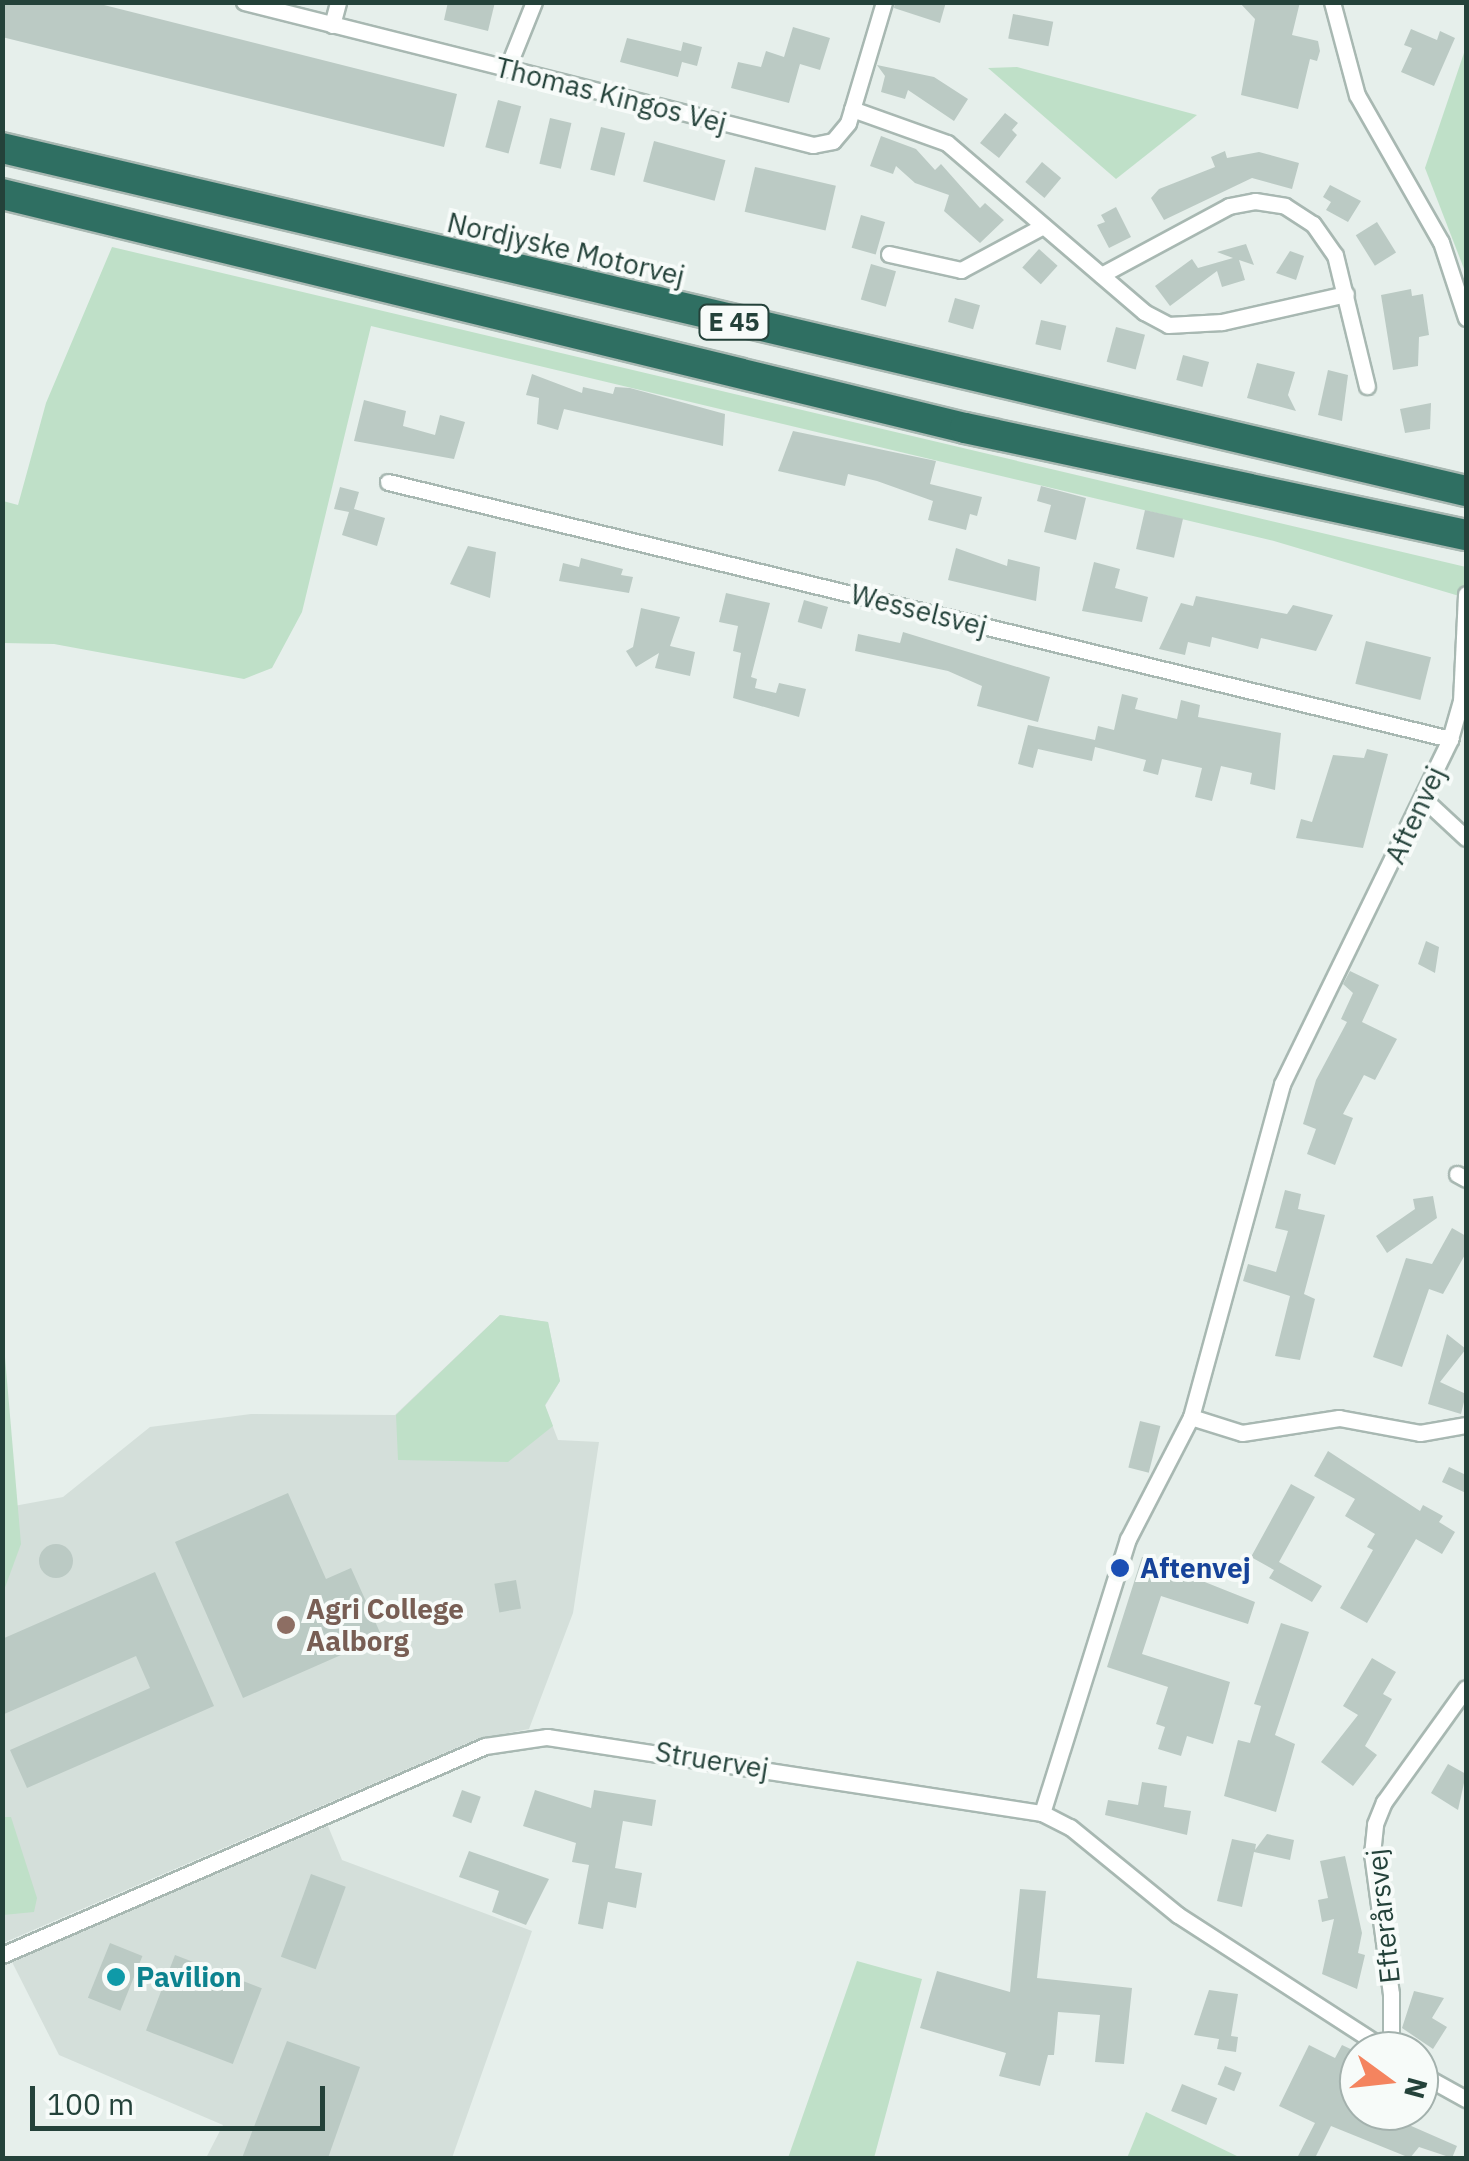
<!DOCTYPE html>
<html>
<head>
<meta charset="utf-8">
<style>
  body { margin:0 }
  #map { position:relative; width:1469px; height:2161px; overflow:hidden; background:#e6efeb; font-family:"IBM Plex Sans",sans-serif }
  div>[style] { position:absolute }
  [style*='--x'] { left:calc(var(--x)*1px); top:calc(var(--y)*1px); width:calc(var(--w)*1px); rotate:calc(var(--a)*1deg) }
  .built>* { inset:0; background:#d4dfda }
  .green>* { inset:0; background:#bfe0c8 }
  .building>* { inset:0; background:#bbcac4; transform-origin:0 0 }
  .round { border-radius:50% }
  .roads { filter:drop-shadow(2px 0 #a8b8b2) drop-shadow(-2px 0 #a8b8b2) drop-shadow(0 2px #a8b8b2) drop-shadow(0 -2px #a8b8b2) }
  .street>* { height:15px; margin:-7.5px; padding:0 7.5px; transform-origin:7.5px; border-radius:7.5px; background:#fff }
  .highway>* { height:30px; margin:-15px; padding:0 15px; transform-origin:15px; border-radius:15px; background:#2f6f62 }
  .dots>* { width:28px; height:28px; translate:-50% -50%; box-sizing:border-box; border:5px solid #f7fbf9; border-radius:50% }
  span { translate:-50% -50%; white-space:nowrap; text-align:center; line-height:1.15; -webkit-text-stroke:8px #f7fbf9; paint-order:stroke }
  .shield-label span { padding:2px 8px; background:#f7fbf9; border:2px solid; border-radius:8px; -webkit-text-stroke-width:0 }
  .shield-label { font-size:25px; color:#24423a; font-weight:700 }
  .street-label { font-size:28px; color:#24423a }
  .transit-label { font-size:28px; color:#164399; font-weight:700 }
  .left { translate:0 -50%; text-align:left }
  .education-label { font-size:28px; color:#785e54; font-weight:700 }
  .culture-label { font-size:28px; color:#0d838f; font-weight:700 }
  .frame { position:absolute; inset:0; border:5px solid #24423a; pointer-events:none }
  .north { position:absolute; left:1339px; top:2031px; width:100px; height:100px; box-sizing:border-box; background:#f7fbf9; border:2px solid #a3b1ad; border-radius:50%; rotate:105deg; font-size:28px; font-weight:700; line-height:40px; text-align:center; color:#24423a }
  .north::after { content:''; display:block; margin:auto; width:35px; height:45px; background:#f4845f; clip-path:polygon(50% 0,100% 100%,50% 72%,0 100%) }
  .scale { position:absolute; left:30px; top:2086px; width:295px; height:45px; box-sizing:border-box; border:5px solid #24423a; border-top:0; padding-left:12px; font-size:30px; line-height:35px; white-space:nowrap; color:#24423a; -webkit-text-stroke:8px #f7fbf9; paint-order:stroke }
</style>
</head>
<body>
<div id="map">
  <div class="built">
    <div style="clip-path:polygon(500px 1315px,548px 1322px,560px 1381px,545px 1406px,558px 1440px,599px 1442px,573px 1613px,529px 1729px,477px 1739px,3px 1943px,3px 1508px,63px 1497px,150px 1427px,251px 1414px,395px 1415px)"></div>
    <div style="clip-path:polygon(328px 1826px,342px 1860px,532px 1931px,452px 2158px,206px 2158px,223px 2125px,59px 2055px,12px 1962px)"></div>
  </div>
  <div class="green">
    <div style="clip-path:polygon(1466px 47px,1466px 274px,1425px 168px)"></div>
    <div style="clip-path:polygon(1017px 67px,1197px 115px,1116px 179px,988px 68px)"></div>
    <div style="clip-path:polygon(112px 247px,1466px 567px,1466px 598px,1274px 541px,371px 326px,302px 612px,272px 668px,244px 679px,54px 644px,3px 643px,3px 501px,18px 505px,46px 403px)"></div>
    <div style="clip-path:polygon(500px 1315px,548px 1322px,560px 1381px,545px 1405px,553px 1426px,508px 1462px,398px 1460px,396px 1415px)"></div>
    <div style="clip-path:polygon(3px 1334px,21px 1544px,3px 1593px,2px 1593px)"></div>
    <div style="clip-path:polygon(2px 1817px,11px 1817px,37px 1898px,34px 1912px,3px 1915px)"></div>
    <div style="clip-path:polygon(857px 1961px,922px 1979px,874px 2158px,788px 2158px)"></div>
    <div style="clip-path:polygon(1146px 2112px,1241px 2158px,1127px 2158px)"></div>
  </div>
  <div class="building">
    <div style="clip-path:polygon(2px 2px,92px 2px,457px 94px,444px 147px,2px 37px)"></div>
    <div style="clip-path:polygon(448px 2px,495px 2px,488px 31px,444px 20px)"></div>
    <div style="clip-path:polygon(895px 2px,946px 2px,940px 23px,894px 8px)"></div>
    <div style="clip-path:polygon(1239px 2px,1300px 2px,1292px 35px,1318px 41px,1320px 51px,1317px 61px,1310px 59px,1298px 109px,1241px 95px,1255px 19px)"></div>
    <div style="left:1013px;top:14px;width:41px;height:25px;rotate:11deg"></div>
    <div style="clip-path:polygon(793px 27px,830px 38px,820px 70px,800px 64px,789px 103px,731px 88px,738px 62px,761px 67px,766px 51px,784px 57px)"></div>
    <div style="clip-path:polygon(1411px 29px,1437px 40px,1440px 31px,1455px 38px,1434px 86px,1401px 72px,1412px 48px,1404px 45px)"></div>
    <div style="clip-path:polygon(627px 38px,681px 51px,683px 42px,702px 47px,697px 66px,682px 62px,678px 77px,620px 62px)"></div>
    <div style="clip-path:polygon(877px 65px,934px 77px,968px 99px,954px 121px,908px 90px,905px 99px,881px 92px,885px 76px)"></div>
    <div style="left:498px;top:100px;width:24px;height:49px;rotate:15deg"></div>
    <div style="clip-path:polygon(1005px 113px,1018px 123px,1012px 130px,1017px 135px,999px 158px,980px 143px)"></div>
    <div style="left:550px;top:118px;width:22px;height:47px;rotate:13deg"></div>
    <div style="left:601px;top:127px;width:25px;height:44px;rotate:14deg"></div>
    <div style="clip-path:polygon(881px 136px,916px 149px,935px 170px,941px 164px,980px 208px,985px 203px,1004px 220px,980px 243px,944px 211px,949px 195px,915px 183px,896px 166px,893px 174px,870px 166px)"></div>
    <div style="left:654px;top:141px;width:74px;height:42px;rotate:15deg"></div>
    <div style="clip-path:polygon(1225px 151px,1227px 158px,1259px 152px,1299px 163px,1292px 189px,1252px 178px,1164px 220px,1151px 198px,1159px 189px,1215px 167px,1211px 157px)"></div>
    <div style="left:1042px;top:162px;width:25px;height:26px;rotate:40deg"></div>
    <div style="left:755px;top:167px;width:83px;height:46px;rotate:13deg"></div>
    <div style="clip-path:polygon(1330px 185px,1361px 201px,1348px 222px,1326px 210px,1331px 202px,1323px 197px)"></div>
    <div style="clip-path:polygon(1116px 207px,1131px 237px,1109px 248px,1097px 225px,1105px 222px,1101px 215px)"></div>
    <div style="left:861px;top:215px;width:25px;height:34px;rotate:16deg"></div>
    <div style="left:1377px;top:222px;width:36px;height:25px;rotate:58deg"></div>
    <div style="clip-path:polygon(1246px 244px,1254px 265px,1239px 260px,1245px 280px,1222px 287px,1217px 271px,1170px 306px,1155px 286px,1192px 259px,1198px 268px,1233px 258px,1217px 252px)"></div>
    <div style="left:1039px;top:249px;width:25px;height:25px;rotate:42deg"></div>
    <div style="clip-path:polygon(1290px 251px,1304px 256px,1296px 280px,1276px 273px)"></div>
    <div style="left:871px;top:264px;width:26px;height:37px;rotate:16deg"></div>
    <div style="clip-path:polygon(1411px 289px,1412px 296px,1423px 294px,1429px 335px,1419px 337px,1418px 366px,1393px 370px,1381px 295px)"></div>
    <div style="left:955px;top:298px;width:26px;height:25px;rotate:16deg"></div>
    <div style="left:1041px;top:320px;width:26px;height:25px;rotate:13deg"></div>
    <div style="left:1116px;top:327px;width:30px;height:36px;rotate:15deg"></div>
    <div style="left:1183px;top:355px;width:27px;height:26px;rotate:15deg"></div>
    <div style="clip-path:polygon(1257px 363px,1295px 372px,1288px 395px,1296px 411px,1247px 398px)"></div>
    <div style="clip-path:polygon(1328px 370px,1348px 375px,1342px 421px,1318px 415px)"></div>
    <div style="clip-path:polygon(532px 374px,582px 393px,583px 387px,613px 394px,615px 387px,630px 388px,725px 414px,723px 446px,564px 409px,558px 430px,537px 424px,539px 398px,526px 395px)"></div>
    <div style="clip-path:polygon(364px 400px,406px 411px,403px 426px,435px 435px,440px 415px,465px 422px,454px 459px,354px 441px)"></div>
    <div style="clip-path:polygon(1431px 403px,1430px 429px,1405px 433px,1400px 409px)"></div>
    <div style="clip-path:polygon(793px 431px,936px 461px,930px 484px,982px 497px,977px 516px,970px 514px,966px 530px,928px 520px,933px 501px,877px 481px,848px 474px,845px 486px,778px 471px)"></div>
    <div style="clip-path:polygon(1041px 486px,1086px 498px,1076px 540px,1044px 532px,1051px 505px,1037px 501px)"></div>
    <div style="clip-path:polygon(340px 487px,359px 492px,354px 509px,385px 518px,377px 546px,342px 535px,349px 512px,334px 509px)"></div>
    <div style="left:1145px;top:510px;width:39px;height:40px;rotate:13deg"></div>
    <div style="clip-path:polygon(468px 546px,496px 552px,490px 598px,450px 584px)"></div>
    <div style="clip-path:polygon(956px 548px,1007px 566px,1008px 559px,1040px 567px,1036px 601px,948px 580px)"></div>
    <div style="clip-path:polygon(581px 558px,623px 569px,621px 575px,633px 577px,629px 593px,559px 581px,563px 563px,579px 567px)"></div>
    <div style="clip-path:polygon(1094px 562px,1120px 569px,1115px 588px,1148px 597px,1142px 622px,1082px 611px)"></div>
    <div style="clip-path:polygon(726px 593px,770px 603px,751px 677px,757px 679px,755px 688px,776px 693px,779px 683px,806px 689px,799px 717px,733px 698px,741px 653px,733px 651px,738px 626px,719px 622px)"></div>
    <div style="clip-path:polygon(1196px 596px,1287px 614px,1293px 605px,1333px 615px,1316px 651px,1261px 638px,1258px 649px,1212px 637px,1210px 647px,1188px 642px,1185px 655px,1159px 649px,1181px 603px,1193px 606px)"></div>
    <div style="left:804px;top:600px;width:25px;height:23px;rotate:16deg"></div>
    <div style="clip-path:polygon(641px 608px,680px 617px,670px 646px,695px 652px,690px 676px,655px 668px,659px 653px,636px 667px,626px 651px,633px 647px)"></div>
    <div style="clip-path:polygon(903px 632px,1050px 677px,1038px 722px,977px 706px,982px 686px,948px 671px,855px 651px,858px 634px,900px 643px)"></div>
    <div style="left:1366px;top:641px;width:67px;height:44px;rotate:14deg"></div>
    <div style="clip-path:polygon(1122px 694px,1138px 698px,1135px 709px,1177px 719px,1181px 700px,1200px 705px,1198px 717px,1281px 733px,1275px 790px,1250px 784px,1252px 773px,1221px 766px,1212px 801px,1195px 797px,1202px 768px,1162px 759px,1158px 775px,1143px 771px,1146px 760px,1095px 747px,1092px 761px,1038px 749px,1033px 768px,1018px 764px,1028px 725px,1095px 740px,1098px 726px,1114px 730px)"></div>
    <div style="clip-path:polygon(1367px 749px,1388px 754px,1363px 848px,1296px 838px,1301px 819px,1312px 822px,1333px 755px,1364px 758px)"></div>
    <div style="clip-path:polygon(1426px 941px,1439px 947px,1435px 973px,1418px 964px)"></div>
    <div style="clip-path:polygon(1350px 971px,1379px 985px,1362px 1022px,1397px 1039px,1375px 1080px,1364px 1075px,1343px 1114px,1353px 1118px,1335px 1165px,1307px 1154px,1316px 1129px,1303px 1124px,1316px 1080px,1347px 1022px,1341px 1019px,1353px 993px,1343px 984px)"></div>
    <div style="clip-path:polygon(1285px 1190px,1301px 1194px,1298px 1209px,1325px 1215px,1304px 1294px,1315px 1299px,1300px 1360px,1275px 1356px,1290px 1296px,1243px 1281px,1248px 1264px,1276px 1272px,1288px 1231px,1275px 1228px)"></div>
    <div style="clip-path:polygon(1433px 1196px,1437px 1218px,1387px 1253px,1376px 1236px,1415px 1209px,1413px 1199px)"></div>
    <div style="clip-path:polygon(1452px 1228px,1466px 1236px,1466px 1253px,1443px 1294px,1429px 1289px,1402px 1367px,1373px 1357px,1406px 1258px,1432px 1264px)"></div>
    <div style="clip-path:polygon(1447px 1334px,1466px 1349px,1440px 1382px,1466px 1394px,1461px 1414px,1428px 1404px)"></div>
    <div style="left:1140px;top:1421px;width:21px;height:48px;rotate:14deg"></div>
    <div style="clip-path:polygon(1328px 1451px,1420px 1511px,1423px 1505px,1443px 1516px,1439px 1522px,1455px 1532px,1442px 1554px,1416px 1539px,1367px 1623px,1340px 1608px,1373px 1550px,1367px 1547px,1375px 1534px,1345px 1516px,1355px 1499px,1314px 1476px)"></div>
    <div style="clip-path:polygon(1449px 1467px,1466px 1475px,1466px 1493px,1442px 1482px)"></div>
    <div style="clip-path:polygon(1291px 1484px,1315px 1497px,1279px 1562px,1322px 1586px,1312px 1602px,1269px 1578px,1274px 1570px,1251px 1557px)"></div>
    <div style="clip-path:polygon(288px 1493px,326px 1579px,351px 1568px,382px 1637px,243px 1698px,175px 1542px)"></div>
    <div class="round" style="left:39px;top:1544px;width:34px;height:34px"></div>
    <div style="clip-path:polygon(1142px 1557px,1255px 1602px,1248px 1624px,1161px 1596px,1142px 1654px,1230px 1682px,1213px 1744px,1187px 1736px,1181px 1756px,1158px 1749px,1165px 1727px,1156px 1724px,1168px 1687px,1107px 1667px)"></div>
    <div style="clip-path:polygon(155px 1572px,214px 1706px,27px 1788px,10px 1750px,150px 1688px,136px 1656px,2px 1715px,2px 1639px)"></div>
    <div style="left:516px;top:1580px;width:29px;height:22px;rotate:80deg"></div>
    <div style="clip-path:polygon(1281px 1623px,1309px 1632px,1275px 1735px,1295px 1744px,1276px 1812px,1224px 1796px,1238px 1740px,1250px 1743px,1261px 1706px,1254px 1704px)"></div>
    <div style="clip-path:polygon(1372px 1658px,1396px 1672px,1383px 1694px,1392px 1699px,1365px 1746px,1377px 1755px,1353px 1786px,1321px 1762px,1358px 1715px,1343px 1706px)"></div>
    <div style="clip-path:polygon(1448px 1764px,1466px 1774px,1458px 1810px,1431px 1793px)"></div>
    <div style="clip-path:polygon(1142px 1782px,1167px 1786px,1164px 1807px,1191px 1811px,1187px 1835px,1105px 1815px,1108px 1800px,1138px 1805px)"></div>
    <div style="left:462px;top:1790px;width:20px;height:28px;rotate:20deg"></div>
    <div style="clip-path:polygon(535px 1790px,591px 1808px,594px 1790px,656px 1800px,652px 1826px,623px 1821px,615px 1868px,642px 1873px,636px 1908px,608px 1902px,603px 1929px,578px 1924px,589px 1865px,572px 1862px,576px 1843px,523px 1826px)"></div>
    <div style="clip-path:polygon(1267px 1834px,1294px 1840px,1290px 1860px,1254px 1852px,1242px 1907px,1217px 1901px,1232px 1839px,1256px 1844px,1255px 1850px)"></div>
    <div style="clip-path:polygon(469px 1851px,549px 1879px,526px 1925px,492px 1912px,499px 1891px,459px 1877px)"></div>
    <div style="clip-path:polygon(1345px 1856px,1362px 1933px,1358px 1953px,1365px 1955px,1357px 1989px,1322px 1974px,1334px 1919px,1322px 1922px,1318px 1900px,1328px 1898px,1320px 1861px)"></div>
    <div style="left:311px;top:1874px;width:37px;height:88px;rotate:20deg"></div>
    <div style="clip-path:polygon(1020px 1889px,1046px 1891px,1037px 1978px,1132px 1988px,1124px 2064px,1095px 2062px,1100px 2015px,1058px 2012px,1054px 2055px,1048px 2055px,1040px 2086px,999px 2076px,1006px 2053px,920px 2028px,937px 1971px,1010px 1992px)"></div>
    <div style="left:110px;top:1943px;width:35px;height:59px;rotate:22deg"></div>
    <div style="left:175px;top:1955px;width:93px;height:81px;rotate:21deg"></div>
    <div style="clip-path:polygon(1209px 1990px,1238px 1994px,1231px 2036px,1238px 2037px,1236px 2052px,1217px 2049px,1219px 2039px,1194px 2035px)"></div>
    <div style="clip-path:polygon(1414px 1991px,1444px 1998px,1432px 2018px,1447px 2027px,1433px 2049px,1402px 2028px)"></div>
    <div style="clip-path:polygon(287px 2041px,360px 2067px,328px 2158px,242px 2158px)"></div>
    <div style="clip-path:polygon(1309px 2045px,1335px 2058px,1342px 2045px,1359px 2053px,1359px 2111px,1377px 2111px,1457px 2146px,1452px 2158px,1419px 2147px,1410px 2158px,1331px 2126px,1315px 2158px,1297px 2158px,1315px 2123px,1279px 2106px)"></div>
    <div style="left:1225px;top:2066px;width:18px;height:20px;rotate:22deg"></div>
    <div style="left:1182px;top:2084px;width:38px;height:29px;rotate:22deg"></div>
  </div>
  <div class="roads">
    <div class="street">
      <div style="--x:244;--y:2;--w:587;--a:14.11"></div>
      <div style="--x:813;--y:145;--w:20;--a:-11"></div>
      <div style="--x:833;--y:141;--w:23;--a:-50"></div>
      <div style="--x:848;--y:123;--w:126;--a:-73.4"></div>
      <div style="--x:1332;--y:2;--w:96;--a:75"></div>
      <div style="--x:1357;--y:95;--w:169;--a:60.3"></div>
      <div style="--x:1441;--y:242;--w:80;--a:71.8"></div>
      <div style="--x:332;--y:25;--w:24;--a:-75"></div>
      <div style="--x:507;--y:69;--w:72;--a:-68.1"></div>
      <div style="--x:852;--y:109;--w:101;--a:19.7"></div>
      <div style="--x:947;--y:143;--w:260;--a:40.6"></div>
      <div style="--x:1144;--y:312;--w:27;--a:28"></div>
      <div style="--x:1168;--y:325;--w:54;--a:-3.2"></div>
      <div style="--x:1222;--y:322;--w:127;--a:-12.7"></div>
      <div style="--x:889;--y:254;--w:74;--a:12.5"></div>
      <div style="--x:961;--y:270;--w:93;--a:-28.2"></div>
      <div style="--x:1101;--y:275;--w:145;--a:-28.3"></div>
      <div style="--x:1229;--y:206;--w:26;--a:-11"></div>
      <div style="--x:1255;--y:201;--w:30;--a:9"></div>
      <div style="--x:1285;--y:206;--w:33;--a:33"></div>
      <div style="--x:1313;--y:224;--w:38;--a:55"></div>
      <div style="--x:1335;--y:255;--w:135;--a:76.3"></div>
      <div style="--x:388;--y:482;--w:1093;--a:13.6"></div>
      <div style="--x:1424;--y:799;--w:57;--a:42.9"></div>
      <div style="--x:1457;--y:1174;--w:10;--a:29"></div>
      <div style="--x:1191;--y:1417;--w:53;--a:17.4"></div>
      <div style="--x:1242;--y:1433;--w:98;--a:-8.8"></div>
      <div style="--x:1339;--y:1418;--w:82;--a:10.5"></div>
      <div style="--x:1420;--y:1433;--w:47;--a:-9.9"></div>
      <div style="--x:1042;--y:1813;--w:287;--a:-72.6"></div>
      <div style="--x:1128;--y:1539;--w:137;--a:-62.7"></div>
      <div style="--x:1191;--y:1417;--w:345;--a:-74.7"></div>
      <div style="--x:1282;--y:1084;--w:384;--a:-64"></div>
      <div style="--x:1450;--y:739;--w:40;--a:-74"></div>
      <div style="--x:1461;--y:701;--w:107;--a:-87.3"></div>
      <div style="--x:2;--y:1955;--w:526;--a:-23.4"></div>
      <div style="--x:485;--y:1746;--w:63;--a:-8.3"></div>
      <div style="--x:547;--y:1737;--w:501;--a:8.73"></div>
      <div style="--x:1042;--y:1813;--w:31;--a:27"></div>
      <div style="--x:1070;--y:1827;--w:139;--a:39.2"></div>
      <div style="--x:1178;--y:1915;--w:250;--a:32.9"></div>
      <div style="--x:1391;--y:2051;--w:57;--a:-90"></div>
      <div style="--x:1391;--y:1994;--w:141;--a:-97.7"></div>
      <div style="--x:1372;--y:1854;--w:30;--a:-84"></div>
      <div style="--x:1375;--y:1824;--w:24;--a:-68"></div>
      <div style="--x:1384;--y:1802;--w:140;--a:-54.3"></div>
      <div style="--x:1419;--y:2073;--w:54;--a:29"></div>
    </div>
    <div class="highway">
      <div style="--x:2;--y:148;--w:1504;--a:13.19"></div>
      <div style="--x:2;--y:194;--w:991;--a:13.66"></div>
      <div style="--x:965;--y:428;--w:512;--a:12.06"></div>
    </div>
  </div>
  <div class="dots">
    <div style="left:1120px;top:1568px;background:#1a4fb4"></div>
    <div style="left:286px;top:1625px;background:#8d6e63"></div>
    <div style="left:116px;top:1977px;background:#0f9aa8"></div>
  </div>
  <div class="shield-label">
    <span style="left:734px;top:322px">E 45</span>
  </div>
  <div class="street-label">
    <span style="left:611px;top:95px;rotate:14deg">Thomas Kingos Vej</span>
    <span style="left:566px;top:249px;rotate:13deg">Nordjyske Motorvej</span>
    <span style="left:919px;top:610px;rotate:14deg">Wesselsvej</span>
    <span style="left:1415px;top:815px;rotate:-65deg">Aftenvej</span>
    <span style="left:712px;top:1760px;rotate:9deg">Struervej</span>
    <span style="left:1383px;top:1916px;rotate:-96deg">Efterårsvej</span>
  </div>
  <div class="transit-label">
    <span class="left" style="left:1140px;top:1568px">Aftenvej</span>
  </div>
  <div class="education-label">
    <span class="left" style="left:306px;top:1625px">Agri College<br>Aalborg</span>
  </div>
  <div class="culture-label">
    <span class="left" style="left:136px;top:1977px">Pavilion</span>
  </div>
  <div class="frame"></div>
  <div class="north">N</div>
  <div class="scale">100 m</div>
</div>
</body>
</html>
